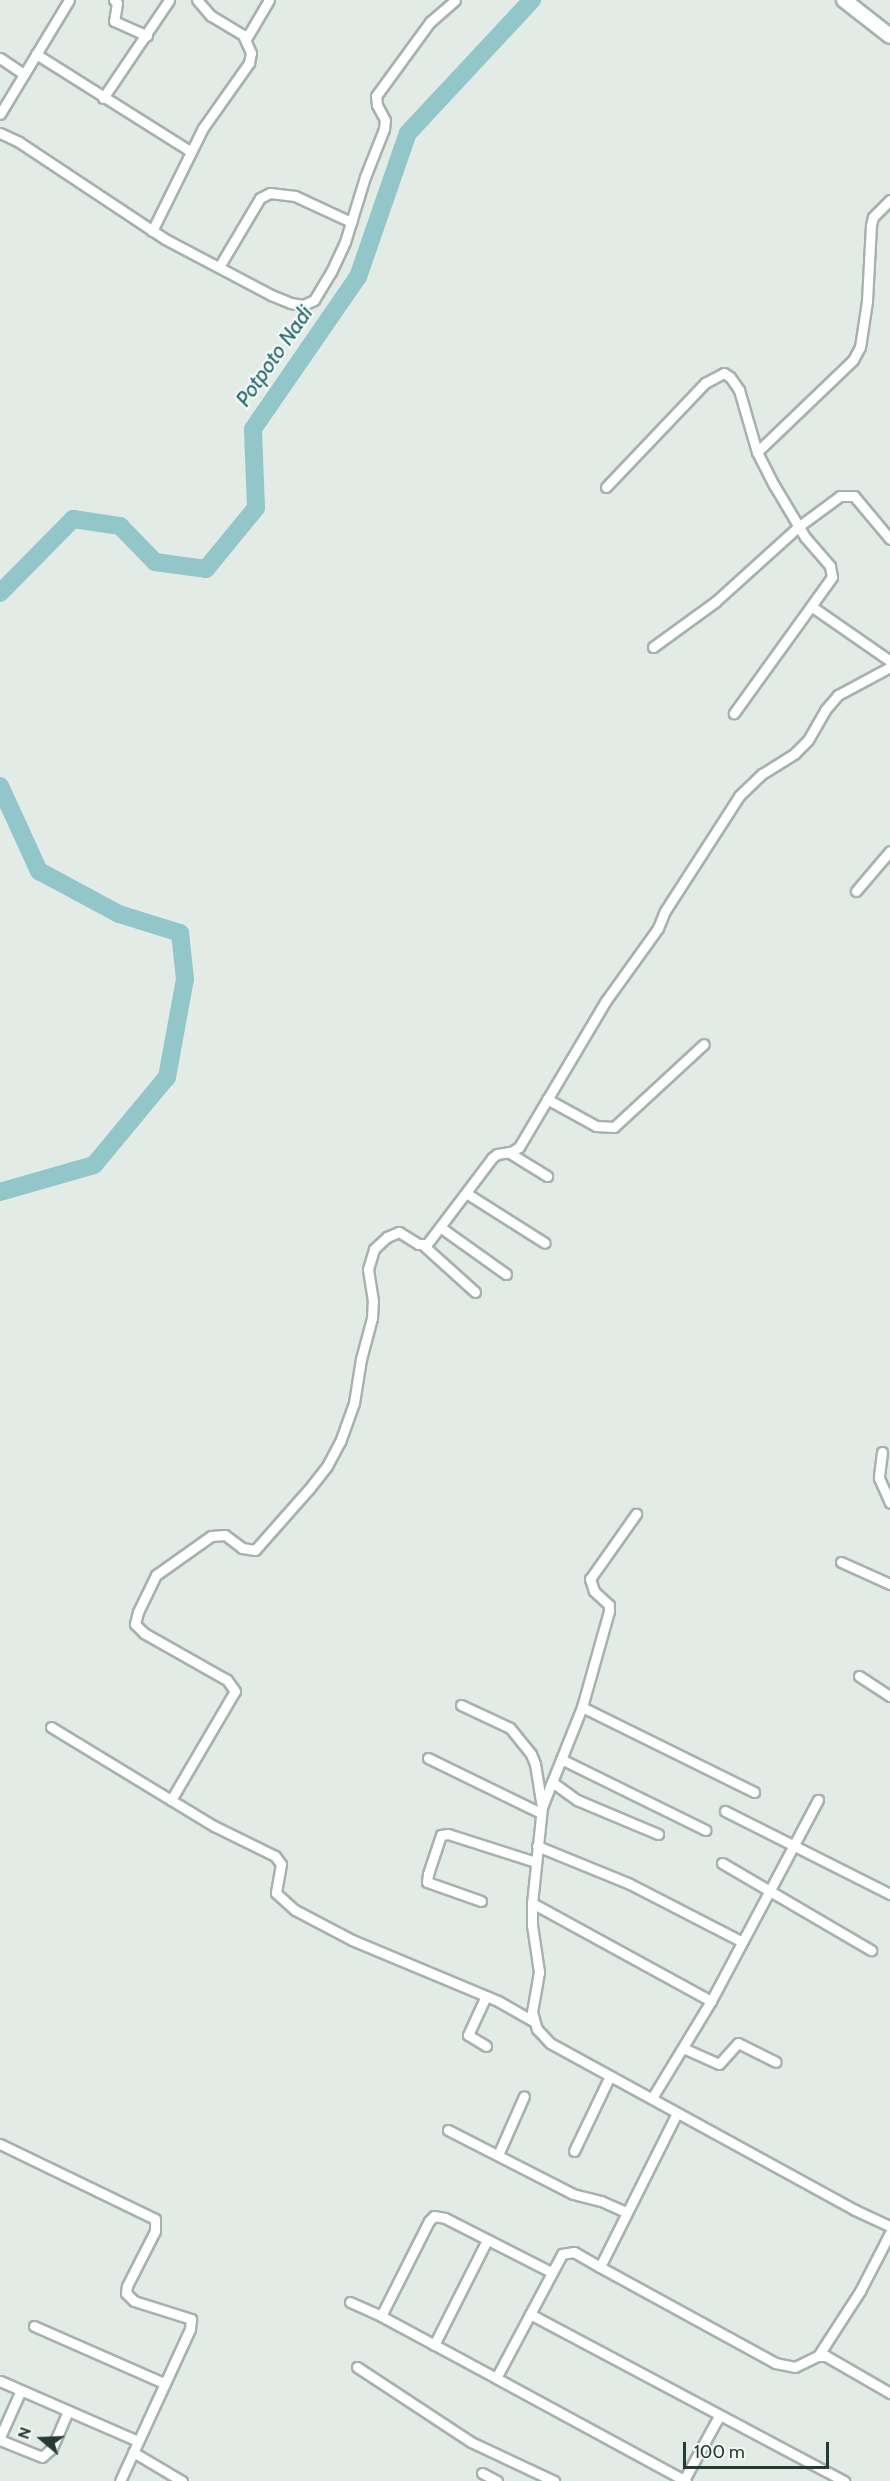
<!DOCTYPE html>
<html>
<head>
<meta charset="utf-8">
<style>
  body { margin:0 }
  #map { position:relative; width:890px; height:2481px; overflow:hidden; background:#e3ebe7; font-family:Cabin,sans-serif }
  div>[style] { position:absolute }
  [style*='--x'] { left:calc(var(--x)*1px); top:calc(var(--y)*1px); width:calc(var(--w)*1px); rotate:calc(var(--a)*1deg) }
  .river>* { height:18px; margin:-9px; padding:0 9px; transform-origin:9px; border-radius:9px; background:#92c6c9 }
  .roads { filter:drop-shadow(2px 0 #a6b2ad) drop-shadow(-2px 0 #a6b2ad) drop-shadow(0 2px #a6b2ad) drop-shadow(0 -2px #a6b2ad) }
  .street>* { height:9px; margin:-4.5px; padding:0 4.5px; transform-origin:4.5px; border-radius:4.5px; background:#fff }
  .secondary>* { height:14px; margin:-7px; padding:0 7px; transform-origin:7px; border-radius:7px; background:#fff }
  span { translate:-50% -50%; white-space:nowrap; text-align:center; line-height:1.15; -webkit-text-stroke:4.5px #f3f8f5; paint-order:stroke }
  .water-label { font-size:22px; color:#266a6f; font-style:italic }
  .north { position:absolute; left:12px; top:2409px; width:60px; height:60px; -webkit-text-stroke:4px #f3f8f5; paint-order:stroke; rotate:289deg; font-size:16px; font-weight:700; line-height:24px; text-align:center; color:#253a32 }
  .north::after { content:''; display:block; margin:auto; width:21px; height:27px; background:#253a32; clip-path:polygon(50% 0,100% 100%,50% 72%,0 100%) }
  .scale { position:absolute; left:683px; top:2442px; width:146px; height:27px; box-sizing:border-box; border:3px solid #253a32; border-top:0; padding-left:8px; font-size:18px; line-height:21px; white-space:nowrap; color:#253a32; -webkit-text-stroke:4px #f3f8f5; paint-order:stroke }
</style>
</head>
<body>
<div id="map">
  <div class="river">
    <div style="--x:0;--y:593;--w:104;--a:-45.4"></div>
    <div style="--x:73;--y:519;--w:48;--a:8.5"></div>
    <div style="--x:120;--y:526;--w:50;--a:45.8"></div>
    <div style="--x:155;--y:562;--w:51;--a:7.8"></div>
    <div style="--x:206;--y:569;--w:79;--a:-50.7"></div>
    <div style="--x:256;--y:508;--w:79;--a:-92.2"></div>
    <div style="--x:253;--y:429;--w:185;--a:-55.4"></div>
    <div style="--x:358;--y:277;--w:152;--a:-70.9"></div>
    <div style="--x:408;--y:133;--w:182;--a:-47"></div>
    <div style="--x:0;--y:786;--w:94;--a:65.4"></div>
    <div style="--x:39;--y:871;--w:91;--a:28.3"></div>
    <div style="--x:119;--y:914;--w:64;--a:17.3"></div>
    <div style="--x:180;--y:933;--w:46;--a:83.8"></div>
    <div style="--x:185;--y:979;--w:100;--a:100.4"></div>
    <div style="--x:167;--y:1077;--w:114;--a:129.7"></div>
    <div style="--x:94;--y:1165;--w:98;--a:164"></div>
  </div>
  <div class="roads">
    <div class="street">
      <div style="--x:114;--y:0;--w:4;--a:45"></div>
      <div style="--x:117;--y:3;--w:18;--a:99"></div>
      <div style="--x:114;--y:21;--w:36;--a:24"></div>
      <div style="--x:246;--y:39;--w:45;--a:-59.5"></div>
      <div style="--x:36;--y:54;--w:182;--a:32.2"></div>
      <div style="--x:0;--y:58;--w:29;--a:34"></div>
      <div style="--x:103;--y:98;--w:118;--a:-56"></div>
      <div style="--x:0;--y:114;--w:133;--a:-58.8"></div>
      <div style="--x:0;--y:133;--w:21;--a:25"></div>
      <div style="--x:19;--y:142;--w:175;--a:33.6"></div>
      <div style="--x:165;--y:239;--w:120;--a:27.8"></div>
      <div style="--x:271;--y:295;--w:22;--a:22"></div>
      <div style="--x:291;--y:303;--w:12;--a:9"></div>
      <div style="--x:303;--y:305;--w:12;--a:-24"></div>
      <div style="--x:314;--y:300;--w:33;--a:-59"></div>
      <div style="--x:331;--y:272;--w:33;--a:-65"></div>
      <div style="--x:345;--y:242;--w:68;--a:-72.9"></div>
      <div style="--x:365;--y:177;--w:52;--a:-68.4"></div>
      <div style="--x:384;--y:129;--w:9;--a:-84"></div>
      <div style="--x:385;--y:120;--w:17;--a:-118"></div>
      <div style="--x:377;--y:105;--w:9;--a:-96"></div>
      <div style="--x:376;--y:96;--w:92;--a:-53.9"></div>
      <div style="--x:430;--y:22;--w:33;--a:-41"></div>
      <div style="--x:152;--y:231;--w:115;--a:-63.7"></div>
      <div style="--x:203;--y:128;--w:80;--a:-54.7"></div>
      <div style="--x:249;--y:63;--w:10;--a:-79"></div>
      <div style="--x:251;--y:53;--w:20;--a:-114"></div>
      <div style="--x:243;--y:35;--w:37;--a:-149"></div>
      <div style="--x:211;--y:16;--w:21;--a:-131"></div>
      <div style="--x:219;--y:267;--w:80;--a:-59.3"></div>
      <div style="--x:260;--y:198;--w:11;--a:-27"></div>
      <div style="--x:270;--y:193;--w:25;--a:7"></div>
      <div style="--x:295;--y:196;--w:62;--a:24.9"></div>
      <div style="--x:757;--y:452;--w:133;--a:-43.8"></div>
      <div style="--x:853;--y:360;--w:15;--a:-62"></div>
      <div style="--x:860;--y:347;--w:47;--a:-81.3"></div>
      <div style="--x:867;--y:301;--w:76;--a:-87"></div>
      <div style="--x:871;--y:225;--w:8;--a:-76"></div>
      <div style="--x:873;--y:217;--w:24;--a:-45"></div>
      <div style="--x:606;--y:487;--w:144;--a:-46.4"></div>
      <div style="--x:705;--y:383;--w:21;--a:-28"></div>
      <div style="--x:724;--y:373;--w:7;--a:34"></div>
      <div style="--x:730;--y:377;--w:16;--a:55"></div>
      <div style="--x:739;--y:390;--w:65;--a:73.8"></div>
      <div style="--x:757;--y:452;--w:37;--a:63"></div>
      <div style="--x:774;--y:485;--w:61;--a:59.2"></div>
      <div style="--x:805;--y:537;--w:38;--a:49"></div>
      <div style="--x:830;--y:566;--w:11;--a:80"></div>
      <div style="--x:832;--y:577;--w:168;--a:125.8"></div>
      <div style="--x:811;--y:606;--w:96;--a:34.8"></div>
      <div style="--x:653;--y:647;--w:77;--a:-36"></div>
      <div style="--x:715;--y:602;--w:112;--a:-42.1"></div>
      <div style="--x:798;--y:527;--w:52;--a:-36.4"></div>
      <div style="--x:840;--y:496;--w:14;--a:0"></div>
      <div style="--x:854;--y:496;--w:56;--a:50.1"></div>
      <div style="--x:856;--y:891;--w:52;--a:-49.6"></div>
      <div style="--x:547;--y:1099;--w:56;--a:28.9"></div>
      <div style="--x:596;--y:1126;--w:18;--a:3"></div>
      <div style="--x:614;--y:1127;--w:122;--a:-42.7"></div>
      <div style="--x:508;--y:1152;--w:46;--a:31.6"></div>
      <div style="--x:466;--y:1193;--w:93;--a:32.3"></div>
      <div style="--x:440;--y:1227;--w:81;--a:35.5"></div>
      <div style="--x:423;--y:1245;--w:70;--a:42.1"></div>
      <div style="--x:882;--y:1452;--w:26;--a:97"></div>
      <div style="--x:879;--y:1478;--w:27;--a:66"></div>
      <div style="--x:841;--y:1562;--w:54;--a:24.2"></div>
      <div style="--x:859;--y:1676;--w:37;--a:33"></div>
      <div style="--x:461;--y:1705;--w:54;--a:25.1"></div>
      <div style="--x:510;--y:1728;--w:33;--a:51"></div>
      <div style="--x:531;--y:1754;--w:11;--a:68"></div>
      <div style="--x:535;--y:1764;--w:44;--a:80.8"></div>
      <div style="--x:542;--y:1807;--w:97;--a:95.9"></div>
      <div style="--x:582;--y:1707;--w:192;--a:26.3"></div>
      <div style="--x:51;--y:1727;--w:191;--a:31.3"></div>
      <div style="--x:214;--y:1826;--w:68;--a:26.2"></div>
      <div style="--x:275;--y:1856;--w:10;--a:53"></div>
      <div style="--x:281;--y:1864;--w:29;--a:100"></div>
      <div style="--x:276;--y:1893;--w:25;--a:42"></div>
      <div style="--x:295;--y:1910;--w:64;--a:27.8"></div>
      <div style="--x:352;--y:1940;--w:158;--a:22.7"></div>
      <div style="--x:498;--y:2001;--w:40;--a:29.7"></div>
      <div style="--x:428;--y:1758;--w:126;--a:26"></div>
      <div style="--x:561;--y:1759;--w:161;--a:26.2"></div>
      <div style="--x:552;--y:1782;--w:31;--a:36"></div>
      <div style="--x:577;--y:1800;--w:88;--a:22.8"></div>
      <div style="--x:171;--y:1800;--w:126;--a:-59.6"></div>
      <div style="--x:235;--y:1691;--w:14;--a:-126"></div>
      <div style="--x:227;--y:1680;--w:95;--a:-150.5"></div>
      <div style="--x:144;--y:1633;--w:13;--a:-135"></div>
      <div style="--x:135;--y:1624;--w:12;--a:-76"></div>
      <div style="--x:138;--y:1612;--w:41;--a:-64.1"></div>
      <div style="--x:156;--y:1575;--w:67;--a:-35.3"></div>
      <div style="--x:211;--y:1536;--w:14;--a:-4"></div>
      <div style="--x:225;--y:1535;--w:21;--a:37"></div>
      <div style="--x:242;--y:1548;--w:13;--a:9"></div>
      <div style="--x:255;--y:1550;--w:81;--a:-48.5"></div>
      <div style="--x:309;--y:1489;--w:29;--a:-52"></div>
      <div style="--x:327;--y:1466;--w:27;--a:-62"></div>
      <div style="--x:340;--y:1442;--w:41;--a:-70.3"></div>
      <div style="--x:354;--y:1403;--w:45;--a:-81"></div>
      <div style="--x:361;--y:1359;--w:42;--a:-75"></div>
      <div style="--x:372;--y:1318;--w:17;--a:-87"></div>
      <div style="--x:373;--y:1301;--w:32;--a:-99"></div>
      <div style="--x:368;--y:1269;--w:21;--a:-73"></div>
      <div style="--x:374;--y:1249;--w:18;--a:-43"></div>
      <div style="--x:387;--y:1237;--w:13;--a:-23"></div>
      <div style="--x:399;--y:1232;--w:22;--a:32"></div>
      <div style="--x:418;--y:1244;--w:9;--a:0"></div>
      <div style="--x:427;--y:1244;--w:108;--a:-52.9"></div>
      <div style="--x:492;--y:1158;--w:6;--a:-39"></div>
      <div style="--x:497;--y:1154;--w:14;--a:-8"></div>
      <div style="--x:511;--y:1152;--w:9;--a:-32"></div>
      <div style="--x:519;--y:1147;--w:169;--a:-59.3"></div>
      <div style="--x:605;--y:1002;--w:91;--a:-54.4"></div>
      <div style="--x:658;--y:928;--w:18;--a:-68"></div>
      <div style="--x:665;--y:911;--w:137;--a:-57.2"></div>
      <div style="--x:739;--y:796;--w:32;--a:-44"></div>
      <div style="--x:762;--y:774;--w:39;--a:-32"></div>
      <div style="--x:795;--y:753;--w:18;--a:-45"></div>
      <div style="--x:808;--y:740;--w:34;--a:-60"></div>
      <div style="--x:825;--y:710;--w:20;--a:-49"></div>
      <div style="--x:838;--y:695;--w:59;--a:-28.3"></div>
      <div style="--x:542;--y:1807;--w:108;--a:-68.2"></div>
      <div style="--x:582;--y:1707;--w:100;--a:-74.3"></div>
      <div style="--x:609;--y:1611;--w:6;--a:-90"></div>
      <div style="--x:609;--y:1605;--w:21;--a:-137"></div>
      <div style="--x:594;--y:1591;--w:13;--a:-108"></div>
      <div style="--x:590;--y:1579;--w:80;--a:-54.7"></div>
      <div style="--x:725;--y:1811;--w:185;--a:26.7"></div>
      <div style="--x:537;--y:1846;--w:100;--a:22.2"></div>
      <div style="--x:630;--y:1884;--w:125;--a:27.2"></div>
      <div style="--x:722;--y:1863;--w:173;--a:30.3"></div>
      <div style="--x:481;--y:1901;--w:57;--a:-160.6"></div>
      <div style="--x:427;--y:1882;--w:8;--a:-83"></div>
      <div style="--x:428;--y:1874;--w:41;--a:-71.6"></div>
      <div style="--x:441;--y:1835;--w:7;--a:-8"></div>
      <div style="--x:448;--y:1834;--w:92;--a:17.7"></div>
      <div style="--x:486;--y:1996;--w:43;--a:114.8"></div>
      <div style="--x:468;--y:2035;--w:21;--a:31"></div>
      <div style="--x:711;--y:2001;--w:228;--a:-62"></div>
      <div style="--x:683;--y:2048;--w:39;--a:24"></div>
      <div style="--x:719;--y:2064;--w:28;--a:-48"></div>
      <div style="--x:738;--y:2043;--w:42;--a:26.6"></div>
      <div style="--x:652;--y:2098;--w:114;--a:-58.7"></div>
      <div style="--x:711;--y:2001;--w:204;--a:-151.3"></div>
      <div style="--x:532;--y:1903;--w:22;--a:90"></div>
      <div style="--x:532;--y:1925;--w:48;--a:81.5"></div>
      <div style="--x:539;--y:1972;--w:41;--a:99.9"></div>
      <div style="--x:532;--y:2012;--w:18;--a:74"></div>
      <div style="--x:537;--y:2029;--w:19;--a:47"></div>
      <div style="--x:550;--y:2043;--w:348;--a:28.7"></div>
      <div style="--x:855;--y:2210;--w:38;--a:25"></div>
      <div style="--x:677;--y:2113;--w:172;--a:116.6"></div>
      <div style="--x:600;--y:2267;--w:200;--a:28.7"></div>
      <div style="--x:775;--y:2363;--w:20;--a:11"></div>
      <div style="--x:795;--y:2367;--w:25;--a:-26"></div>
      <div style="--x:818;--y:2356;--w:8;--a:0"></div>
      <div style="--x:826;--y:2356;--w:74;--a:30"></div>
      <div style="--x:448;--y:2130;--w:140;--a:27.1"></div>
      <div style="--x:573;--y:2194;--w:29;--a:14"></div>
      <div style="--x:601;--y:2201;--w:27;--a:24"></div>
      <div style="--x:0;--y:2144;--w:172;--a:25.8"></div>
      <div style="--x:155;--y:2219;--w:12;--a:90"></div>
      <div style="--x:155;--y:2231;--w:62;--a:117"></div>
      <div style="--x:127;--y:2286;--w:7;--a:98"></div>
      <div style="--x:126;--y:2293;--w:11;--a:45"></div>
      <div style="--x:134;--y:2301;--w:60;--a:17.5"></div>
      <div style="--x:191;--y:2319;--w:10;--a:96"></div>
      <div style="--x:190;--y:2329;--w:167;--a:114.7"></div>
      <div style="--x:574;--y:2151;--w:83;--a:-64.4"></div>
      <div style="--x:498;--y:2155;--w:64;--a:-66.2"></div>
      <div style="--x:600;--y:2267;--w:30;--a:-150"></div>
      <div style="--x:574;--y:2252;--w:12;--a:171"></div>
      <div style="--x:562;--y:2254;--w:140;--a:118"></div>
      <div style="--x:496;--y:2378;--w:216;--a:28.5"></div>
      <div style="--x:350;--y:2302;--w:34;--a:24"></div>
      <div style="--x:381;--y:2316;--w:131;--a:28.3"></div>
      <div style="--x:530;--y:2314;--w:356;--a:28"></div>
      <div style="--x:381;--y:2316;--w:106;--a:-63.2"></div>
      <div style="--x:429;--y:2221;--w:7;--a:-45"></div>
      <div style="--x:434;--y:2216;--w:11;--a:10"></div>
      <div style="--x:445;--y:2218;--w:119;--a:27"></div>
      <div style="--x:34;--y:2326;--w:142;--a:23.7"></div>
      <div style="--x:434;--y:2345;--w:118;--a:-63.2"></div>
      <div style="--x:818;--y:2356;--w:77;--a:-57.1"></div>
      <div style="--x:860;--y:2291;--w:65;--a:-62.7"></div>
      <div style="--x:357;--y:2367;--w:136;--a:33.3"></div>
      <div style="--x:471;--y:2442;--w:92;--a:25.2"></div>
      <div style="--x:0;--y:2381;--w:150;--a:23.5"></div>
      <div style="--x:0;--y:2437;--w:51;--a:-65.9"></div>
      <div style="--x:0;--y:2440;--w:45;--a:22"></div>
      <div style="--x:42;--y:2457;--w:13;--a:-42"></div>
      <div style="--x:52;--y:2448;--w:40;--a:-66.6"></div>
      <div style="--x:133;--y:2452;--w:57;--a:30.6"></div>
      <div style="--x:482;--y:2473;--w:17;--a:28"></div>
      <div style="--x:684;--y:2480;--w:73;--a:-61.3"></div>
    </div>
    <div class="secondary">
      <div style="--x:844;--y:0;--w:58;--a:38"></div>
    </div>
  </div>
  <div class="water-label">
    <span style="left:274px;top:356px;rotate:-55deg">Potpoto Nadi</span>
  </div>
  <div class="north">N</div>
  <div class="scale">100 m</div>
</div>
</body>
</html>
